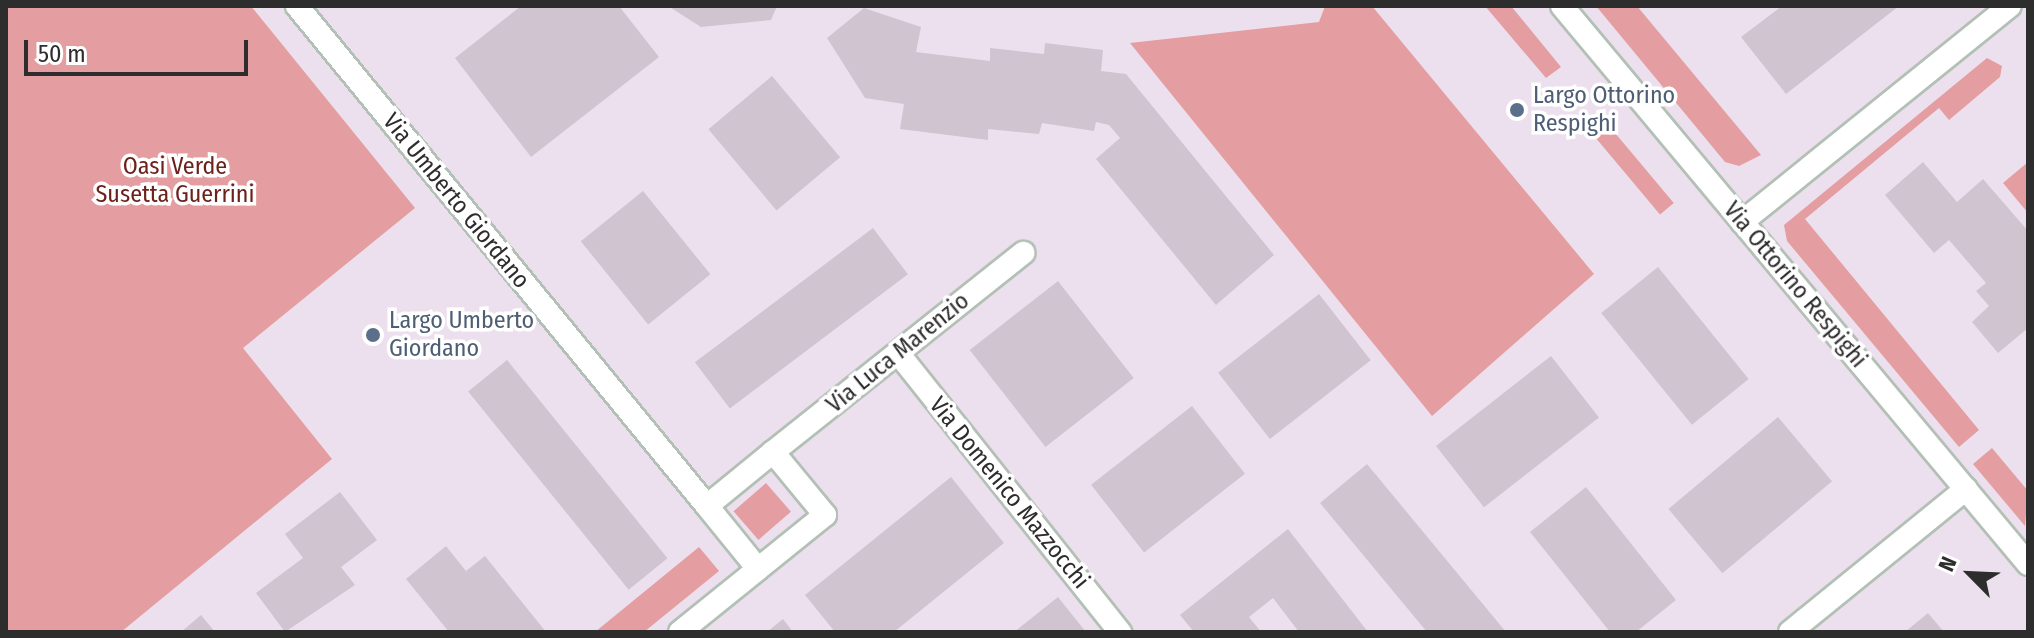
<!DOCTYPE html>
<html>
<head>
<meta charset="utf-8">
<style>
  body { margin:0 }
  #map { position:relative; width:2034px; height:638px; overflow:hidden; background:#ece0ee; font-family:"Fira Sans Condensed",sans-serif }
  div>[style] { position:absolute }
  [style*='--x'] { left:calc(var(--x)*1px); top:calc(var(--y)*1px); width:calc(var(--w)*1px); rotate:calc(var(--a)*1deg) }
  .green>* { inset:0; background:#e49da1; transform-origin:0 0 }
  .building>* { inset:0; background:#d0c4d1; transform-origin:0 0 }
  .roads { filter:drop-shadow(2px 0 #b3c0b5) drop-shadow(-2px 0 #b3c0b5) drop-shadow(0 2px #b3c0b5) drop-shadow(0 -2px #b3c0b5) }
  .minor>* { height:22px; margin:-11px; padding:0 11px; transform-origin:11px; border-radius:11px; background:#fff }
  .dots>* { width:22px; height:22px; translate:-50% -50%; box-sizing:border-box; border:4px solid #fff; border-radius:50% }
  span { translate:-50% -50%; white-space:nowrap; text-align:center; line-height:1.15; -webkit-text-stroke:7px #fff; paint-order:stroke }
  .service-label { font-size:24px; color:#4e5e75 }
  .left { translate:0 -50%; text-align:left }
  .park-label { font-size:24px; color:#6c211b }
  .street-label { font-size:24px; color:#2d2d2d }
  .frame { position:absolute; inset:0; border:8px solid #2d2d2d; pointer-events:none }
  .north { position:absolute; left:1930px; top:534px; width:80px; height:80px; -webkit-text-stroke:6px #fff; paint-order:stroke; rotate:294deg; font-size:22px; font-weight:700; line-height:32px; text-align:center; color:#2d2d2d }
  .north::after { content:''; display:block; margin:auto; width:28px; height:36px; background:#2d2d2d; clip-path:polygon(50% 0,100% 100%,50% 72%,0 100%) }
  .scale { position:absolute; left:24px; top:40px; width:224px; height:36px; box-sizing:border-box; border:4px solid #2d2d2d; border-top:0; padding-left:10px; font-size:24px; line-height:28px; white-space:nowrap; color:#2d2d2d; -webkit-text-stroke:6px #fff; paint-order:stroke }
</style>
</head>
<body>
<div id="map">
  <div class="green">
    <div style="clip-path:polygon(6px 6px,251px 6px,415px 208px,243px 348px,332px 459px,121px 632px,6px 632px)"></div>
    <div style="clip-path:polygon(1325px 6px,1372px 6px,1594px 274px,1432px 416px,1130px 43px,1319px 22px)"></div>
    <div style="clip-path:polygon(1485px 6px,1511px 6px,1561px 67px,1546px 78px)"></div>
    <div style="clip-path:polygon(1596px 6px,1637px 6px,1761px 155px,1739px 166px,1725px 162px)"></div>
    <div style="clip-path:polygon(1987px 58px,2002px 66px,2000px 77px,1949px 120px,1939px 108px,1805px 219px,1979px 430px,1959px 447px,1787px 241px,1784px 225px)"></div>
    <div style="left:1605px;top:121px;width:107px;height:18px;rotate:50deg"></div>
    <div style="clip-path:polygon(2028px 162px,2028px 213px,2003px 183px)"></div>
    <div style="clip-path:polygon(1992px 448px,2028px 491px,2025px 526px,1973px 464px)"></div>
    <div style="left:766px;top:483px;width:38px;height:43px;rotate:49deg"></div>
    <div style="clip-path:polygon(699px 547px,719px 571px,644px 632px,595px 632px)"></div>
  </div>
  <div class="building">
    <div style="clip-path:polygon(521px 6px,619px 6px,659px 57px,531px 157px,455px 58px)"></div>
    <div style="clip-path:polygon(668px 6px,777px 6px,771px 20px,701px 27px)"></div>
    <div style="clip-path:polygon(1782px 6px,1899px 6px,1786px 94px,1741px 37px)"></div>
    <div style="clip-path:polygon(864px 8px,921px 27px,916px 52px,990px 61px,990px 48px,1044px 54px,1045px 43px,1103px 50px,1101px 71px,1126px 74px,1274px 255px,1216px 305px,1096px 159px,1120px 138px,1109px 125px,1096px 122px,1094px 131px,1042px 123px,1039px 134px,988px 129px,988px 140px,900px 129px,904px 104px,865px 98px,827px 38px)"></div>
    <div style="left:772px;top:76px;width:106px;height:83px;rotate:50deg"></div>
    <div style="clip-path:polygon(1923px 162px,1957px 202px,1983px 179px,2028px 231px,2028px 328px,1998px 353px,1972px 322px,1989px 306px,1976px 291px,1986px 283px,1949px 240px,1934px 253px,1885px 195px)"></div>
    <div style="left:643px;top:191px;width:107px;height:80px;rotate:51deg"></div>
    <div style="left:873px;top:228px;width:58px;height:223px;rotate:53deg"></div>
    <div style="left:1658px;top:267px;width:144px;height:73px;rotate:51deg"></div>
    <div style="left:1058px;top:281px;width:123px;height:112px;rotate:52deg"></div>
    <div style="left:1319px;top:294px;width:84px;height:128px;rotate:52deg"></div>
    <div style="left:1551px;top:356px;width:78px;height:146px;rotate:52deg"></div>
    <div style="left:507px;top:360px;width:255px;height:50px;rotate:51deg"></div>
    <div style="left:1192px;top:406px;width:86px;height:128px;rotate:52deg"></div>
    <div style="left:1778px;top:417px;width:84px;height:143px;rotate:50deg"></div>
    <div style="clip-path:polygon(1367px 464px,1506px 632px,1427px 632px,1320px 503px)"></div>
    <div style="clip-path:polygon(951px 477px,1004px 543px,894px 632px,835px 632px,805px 595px)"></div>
    <div style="clip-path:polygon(1586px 487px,1676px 600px,1636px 632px,1610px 632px,1530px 532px)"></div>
    <div style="clip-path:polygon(340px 492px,377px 540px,341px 567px,355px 585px,285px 632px,256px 593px,303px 558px,285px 534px)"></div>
    <div style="clip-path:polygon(1288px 529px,1368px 632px,1299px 632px,1273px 598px,1249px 617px,1261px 632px,1194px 632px,1180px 615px)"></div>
    <div style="clip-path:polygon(446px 546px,466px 571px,485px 556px,546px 632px,449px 632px,406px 579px)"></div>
    <div style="clip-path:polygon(1058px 597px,1086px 632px,1014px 632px)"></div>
    <div style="clip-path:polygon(1928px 613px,1944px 632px,1905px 632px)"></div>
    <div style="clip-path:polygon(201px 615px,215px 632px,181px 632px)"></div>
    <div style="clip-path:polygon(783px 619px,793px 632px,767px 632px)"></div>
  </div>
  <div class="roads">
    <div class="minor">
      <div style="--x:297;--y:6;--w:647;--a:50.65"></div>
      <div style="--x:1562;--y:6;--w:727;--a:50.13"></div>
      <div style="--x:1742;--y:222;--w:344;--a:-38.9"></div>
      <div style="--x:898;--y:353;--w:357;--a:51.5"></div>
      <div style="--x:773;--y:452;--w:320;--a:-38.5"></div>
      <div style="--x:680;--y:632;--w:100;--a:-38.9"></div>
      <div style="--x:758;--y:569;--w:86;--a:-38.9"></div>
      <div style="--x:825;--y:515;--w:82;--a:-129.5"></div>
      <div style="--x:773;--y:452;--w:85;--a:140.7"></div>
      <div style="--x:707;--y:506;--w:81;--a:51"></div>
      <div style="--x:1790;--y:632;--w:227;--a:-39.1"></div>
    </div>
  </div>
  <div class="dots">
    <div style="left:1517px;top:110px;background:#5c6f8a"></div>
    <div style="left:373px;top:335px;background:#5c6f8a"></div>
  </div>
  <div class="service-label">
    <span class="left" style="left:1533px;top:110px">Largo Ottorino<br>Respighi</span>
    <span class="left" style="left:389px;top:335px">Largo Umberto<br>Giordano</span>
  </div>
  <div class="park-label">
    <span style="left:175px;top:181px">Oasi Verde<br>Susetta Guerrini</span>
  </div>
  <div class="street-label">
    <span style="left:456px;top:201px;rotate:51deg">Via Umberto Giordano</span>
    <span style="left:1795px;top:285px;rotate:50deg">Via Ottorino Respighi</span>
    <span style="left:898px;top:353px;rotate:-39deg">Via Luca Marenzio</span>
    <span style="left:1009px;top:493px;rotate:51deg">Via Domenico Mazzocchi</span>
  </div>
  <div class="frame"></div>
  <div class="north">N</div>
  <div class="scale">50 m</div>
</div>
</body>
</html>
